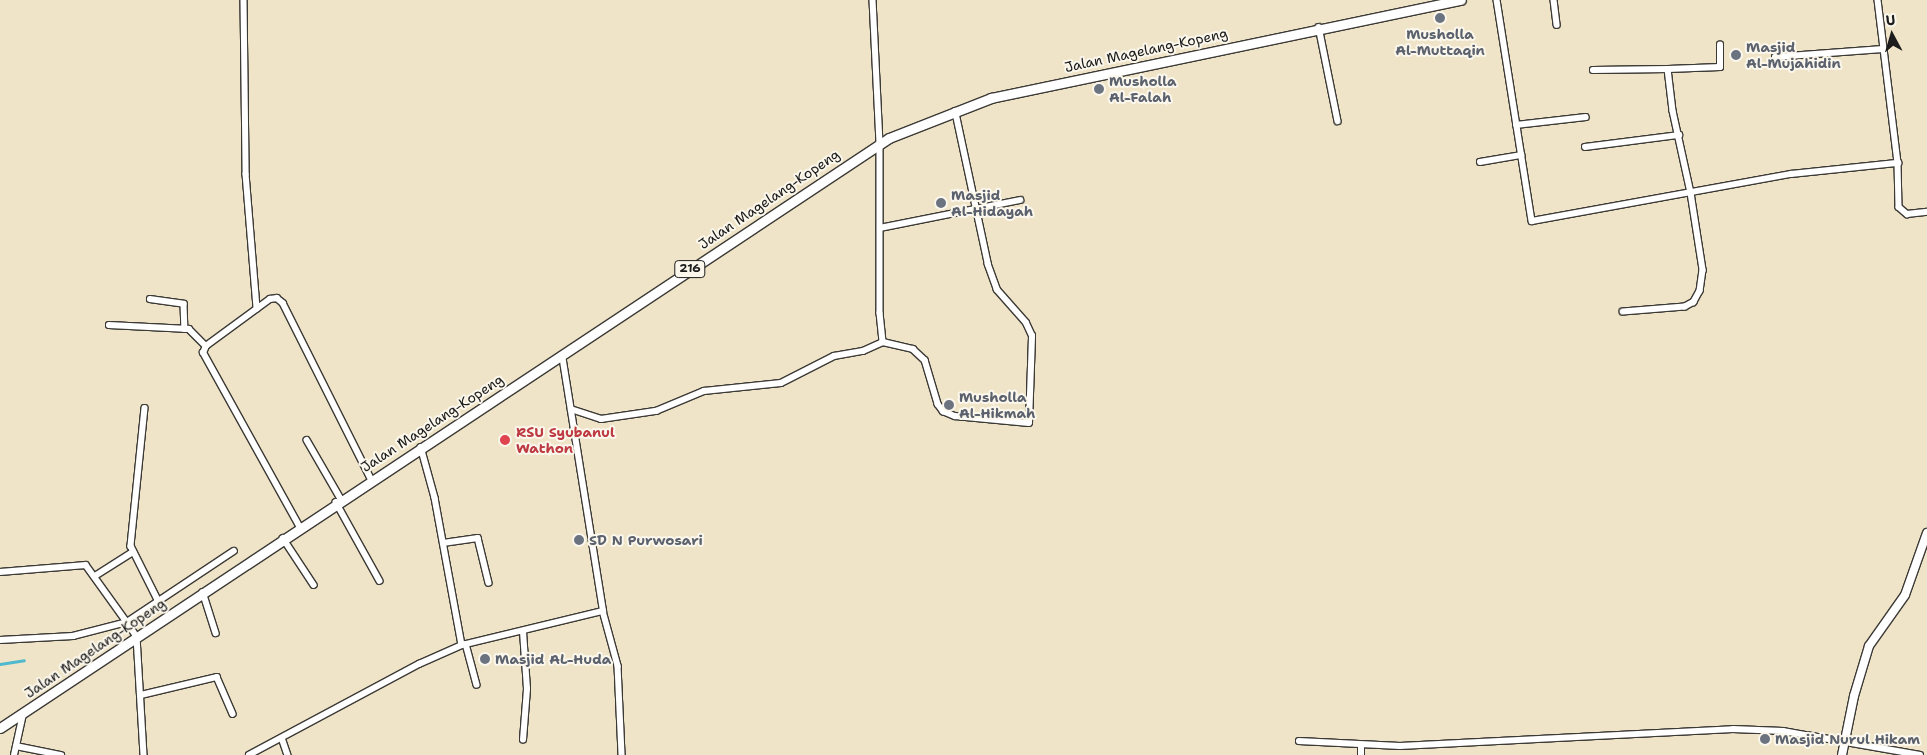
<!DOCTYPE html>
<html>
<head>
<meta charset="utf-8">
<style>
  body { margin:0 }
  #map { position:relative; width:1927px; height:755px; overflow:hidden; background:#efe4c7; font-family:"Shantell Sans",sans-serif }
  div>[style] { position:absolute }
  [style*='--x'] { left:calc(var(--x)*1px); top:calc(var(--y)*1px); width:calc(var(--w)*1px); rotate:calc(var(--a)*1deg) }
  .stream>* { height:2.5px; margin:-1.25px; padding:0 1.25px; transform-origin:1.25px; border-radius:1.25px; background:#50b9ce }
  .roads { filter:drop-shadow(1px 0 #3c3a36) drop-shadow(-1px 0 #3c3a36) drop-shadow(0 1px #3c3a36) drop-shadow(0 -1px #3c3a36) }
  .street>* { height:5.5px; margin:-2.75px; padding:0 2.75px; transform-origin:2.75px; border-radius:2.75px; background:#fff }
  .secondary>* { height:8px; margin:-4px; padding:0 4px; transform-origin:4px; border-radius:4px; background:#fff }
  .primary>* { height:9px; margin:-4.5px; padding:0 4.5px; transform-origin:4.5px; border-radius:4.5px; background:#fff }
  .dots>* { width:14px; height:14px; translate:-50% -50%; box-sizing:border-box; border:2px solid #fbf7ec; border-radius:50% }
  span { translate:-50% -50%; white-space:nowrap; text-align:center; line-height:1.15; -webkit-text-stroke:4px #fbf7ec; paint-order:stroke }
  .shield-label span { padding:1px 4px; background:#fbf7ec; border:1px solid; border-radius:4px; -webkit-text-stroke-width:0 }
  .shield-label { font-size:12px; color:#1c1c1c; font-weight:700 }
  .worship-label { font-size:14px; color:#5b616d; font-weight:700 }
  .left { translate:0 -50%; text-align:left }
  .street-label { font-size:14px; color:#1c1c1c }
  .health-label { font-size:14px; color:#be3a42; font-weight:700 }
  .north { position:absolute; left:1867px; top:10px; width:50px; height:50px; -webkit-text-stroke:4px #fbf7ec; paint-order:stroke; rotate:354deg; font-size:14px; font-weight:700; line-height:20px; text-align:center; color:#1c1c1c }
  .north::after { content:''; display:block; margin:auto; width:18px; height:22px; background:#1c1c1c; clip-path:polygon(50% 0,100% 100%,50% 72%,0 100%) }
</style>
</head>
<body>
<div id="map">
  <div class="stream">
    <div style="--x:0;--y:664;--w:24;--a:-9"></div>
  </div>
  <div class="roads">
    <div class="street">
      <div style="--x:244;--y:0;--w:174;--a:89.3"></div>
      <div style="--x:246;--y:174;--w:135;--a:85.3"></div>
      <div style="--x:873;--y:0;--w:143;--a:87.2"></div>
      <div style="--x:880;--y:143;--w:170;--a:90"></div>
      <div style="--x:880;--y:313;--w:29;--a:84"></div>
      <div style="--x:1497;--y:0;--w:224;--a:81"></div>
      <div style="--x:1532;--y:221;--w:263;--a:-10.3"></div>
      <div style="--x:1791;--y:174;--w:108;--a:-5.9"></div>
      <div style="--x:1554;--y:0;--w:25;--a:83"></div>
      <div style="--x:1878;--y:0;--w:164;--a:83"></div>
      <div style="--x:1898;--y:163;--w:44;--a:88.7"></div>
      <div style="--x:1899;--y:207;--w:11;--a:41"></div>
      <div style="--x:1907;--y:214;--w:20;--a:-6"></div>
      <div style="--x:1319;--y:27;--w:96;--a:78.6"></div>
      <div style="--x:1775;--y:57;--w:108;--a:-4.2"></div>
      <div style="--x:1668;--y:69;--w:52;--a:-2.2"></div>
      <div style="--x:1720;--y:67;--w:22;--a:-90"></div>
      <div style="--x:1593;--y:70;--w:75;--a:-0.8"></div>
      <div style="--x:1668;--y:69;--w:42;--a:83.2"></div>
      <div style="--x:1673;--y:111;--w:84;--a:77.6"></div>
      <div style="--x:1691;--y:193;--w:78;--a:81.1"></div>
      <div style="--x:1703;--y:270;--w:21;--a:98"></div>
      <div style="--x:1700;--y:291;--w:13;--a:119"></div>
      <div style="--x:1694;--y:302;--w:10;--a:151"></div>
      <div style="--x:1685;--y:307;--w:62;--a:175.4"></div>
      <div style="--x:1516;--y:125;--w:70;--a:-6.5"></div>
      <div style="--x:1585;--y:147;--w:95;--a:-7.3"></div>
      <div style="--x:1480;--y:162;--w:42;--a:-9.7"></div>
      <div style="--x:880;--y:228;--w:143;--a:-11.3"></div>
      <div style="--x:150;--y:299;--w:34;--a:8"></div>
      <div style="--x:184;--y:304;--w:25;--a:88"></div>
      <div style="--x:109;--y:325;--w:80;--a:2.9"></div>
      <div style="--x:189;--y:329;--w:24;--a:45"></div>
      <div style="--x:145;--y:408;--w:139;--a:95.8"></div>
      <div style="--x:131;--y:546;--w:63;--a:63.4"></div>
      <div style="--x:571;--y:409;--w:32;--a:18"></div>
      <div style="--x:601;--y:419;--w:56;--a:-8.3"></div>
      <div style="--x:656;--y:411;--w:52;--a:-22.6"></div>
      <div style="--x:704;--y:391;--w:77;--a:-5.9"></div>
      <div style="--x:781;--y:383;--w:59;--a:-27"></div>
      <div style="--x:834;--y:356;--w:29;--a:-10"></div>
      <div style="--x:863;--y:351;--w:22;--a:-24"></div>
      <div style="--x:883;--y:342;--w:31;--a:13"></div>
      <div style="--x:913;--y:349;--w:16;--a:43"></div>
      <div style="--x:925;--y:360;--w:46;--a:73.5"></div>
      <div style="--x:938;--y:404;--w:9;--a:54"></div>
      <div style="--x:943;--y:411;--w:13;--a:23"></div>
      <div style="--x:955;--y:416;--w:74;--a:5.4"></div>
      <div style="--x:1029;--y:423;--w:87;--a:-88"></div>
      <div style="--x:1032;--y:336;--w:14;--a:-115"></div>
      <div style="--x:1026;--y:323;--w:44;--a:-131.3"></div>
      <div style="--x:997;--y:290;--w:27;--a:-110"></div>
      <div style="--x:988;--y:265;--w:157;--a:-102.1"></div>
      <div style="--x:307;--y:440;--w:68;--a:60"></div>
      <div style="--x:421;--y:447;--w:53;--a:74.6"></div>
      <div style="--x:435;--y:498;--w:149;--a:79.6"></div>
      <div style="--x:336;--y:502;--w:90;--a:60.9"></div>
      <div style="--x:299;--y:526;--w:198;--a:-119"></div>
      <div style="--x:203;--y:353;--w:8;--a:-67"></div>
      <div style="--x:206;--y:346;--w:79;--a:-36.3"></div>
      <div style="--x:270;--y:299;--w:7;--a:-8"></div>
      <div style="--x:277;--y:298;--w:8;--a:40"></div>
      <div style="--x:283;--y:303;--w:197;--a:63.4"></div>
      <div style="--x:283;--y:538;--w:56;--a:56.6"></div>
      <div style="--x:443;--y:543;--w:35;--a:-8"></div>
      <div style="--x:478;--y:538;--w:46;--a:76.3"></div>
      <div style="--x:0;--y:572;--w:86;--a:-4.7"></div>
      <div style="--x:86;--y:565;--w:70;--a:54.3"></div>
      <div style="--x:127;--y:622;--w:128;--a:-33.6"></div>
      <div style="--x:95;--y:576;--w:45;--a:-32.3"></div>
      <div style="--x:203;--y:592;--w:43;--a:72.4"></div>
      <div style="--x:603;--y:611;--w:57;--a:74.7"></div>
      <div style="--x:618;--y:666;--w:89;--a:87.4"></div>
      <div style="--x:0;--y:640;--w:73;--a:-3.1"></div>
      <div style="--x:73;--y:636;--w:56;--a:-14.5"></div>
      <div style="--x:127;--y:622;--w:18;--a:56"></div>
      <div style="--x:137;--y:637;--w:118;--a:86.6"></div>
      <div style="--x:466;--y:644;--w:42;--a:75"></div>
      <div style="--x:141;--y:695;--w:78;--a:-13.3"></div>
      <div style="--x:217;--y:677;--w:40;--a:66.6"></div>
      <div style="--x:282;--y:738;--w:18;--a:71"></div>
      <div style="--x:523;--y:740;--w:51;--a:-85.5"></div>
      <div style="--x:527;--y:689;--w:57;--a:-94"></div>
      <div style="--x:1299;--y:741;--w:101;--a:2.8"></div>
      <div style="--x:1400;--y:746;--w:333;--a:-2.9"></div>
      <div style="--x:1733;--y:729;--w:50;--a:2.3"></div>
      <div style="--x:1783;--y:731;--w:139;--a:9.9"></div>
      <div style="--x:16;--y:746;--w:46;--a:11.3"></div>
      <div style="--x:14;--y:755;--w:42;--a:-77.6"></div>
      <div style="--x:249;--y:755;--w:193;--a:-28.2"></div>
      <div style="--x:419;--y:664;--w:47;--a:-23.8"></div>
      <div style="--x:462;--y:645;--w:145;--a:-13.6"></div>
      <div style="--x:603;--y:611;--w:259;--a:-99.1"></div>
      <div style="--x:1361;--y:755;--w:9;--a:-90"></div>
    </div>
    <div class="secondary">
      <div style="--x:1842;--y:755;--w:60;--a:-78.5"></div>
      <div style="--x:1854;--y:696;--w:52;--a:-73.3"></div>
      <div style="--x:1869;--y:646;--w:62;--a:-54.8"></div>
      <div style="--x:1905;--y:595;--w:66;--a:-70.5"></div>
    </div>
    <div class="primary">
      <div style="--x:0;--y:728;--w:1067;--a:-33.57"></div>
      <div style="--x:889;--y:138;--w:110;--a:-21.4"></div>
      <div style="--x:991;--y:98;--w:480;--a:-11.8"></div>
    </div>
  </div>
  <div class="dots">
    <div style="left:1440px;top:18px;background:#6b7280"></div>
    <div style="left:1736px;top:55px;background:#6b7280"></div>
    <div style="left:1099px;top:89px;background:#6b7280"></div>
    <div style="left:941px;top:203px;background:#6b7280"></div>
    <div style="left:949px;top:405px;background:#6b7280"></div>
    <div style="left:505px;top:440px;background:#e0444e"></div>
    <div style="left:579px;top:540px;background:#6b7280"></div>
    <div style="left:485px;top:659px;background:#6b7280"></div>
    <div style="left:1765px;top:739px;background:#6b7280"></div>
  </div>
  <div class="shield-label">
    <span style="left:690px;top:269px">216</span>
  </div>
  <div class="worship-label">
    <span style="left:1440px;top:42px">Musholla<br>Al-Muttaqin</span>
    <span class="left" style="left:1746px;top:55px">Masjid<br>Al-Mujahidin</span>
    <span class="left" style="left:1109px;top:89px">Musholla<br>Al-Falah</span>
    <span class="left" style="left:951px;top:203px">Masjid<br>Al-Hidayah</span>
    <span class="left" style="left:959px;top:405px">Musholla<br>Al-Hikmah</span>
    <span class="left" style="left:589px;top:540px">SD N Purwosari</span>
    <span class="left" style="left:495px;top:659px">Masjid AL-Huda</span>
    <span class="left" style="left:1775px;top:739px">Masjid Nurul Hikam</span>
  </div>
  <div class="street-label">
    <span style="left:1146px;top:50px;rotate:-12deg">Jalan Magelang-Kopeng</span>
    <span style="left:769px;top:199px;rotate:-34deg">Jalan Magelang-Kopeng</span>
    <span style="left:432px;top:423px;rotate:-33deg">Jalan Magelang-Kopeng</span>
    <span style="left:95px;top:648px;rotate:-34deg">Jalan Magelang-Kopeng</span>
  </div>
  <div class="health-label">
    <span class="left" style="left:516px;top:440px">RSU Syubanul<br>Wathon</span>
  </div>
  <div class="north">U</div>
</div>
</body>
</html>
